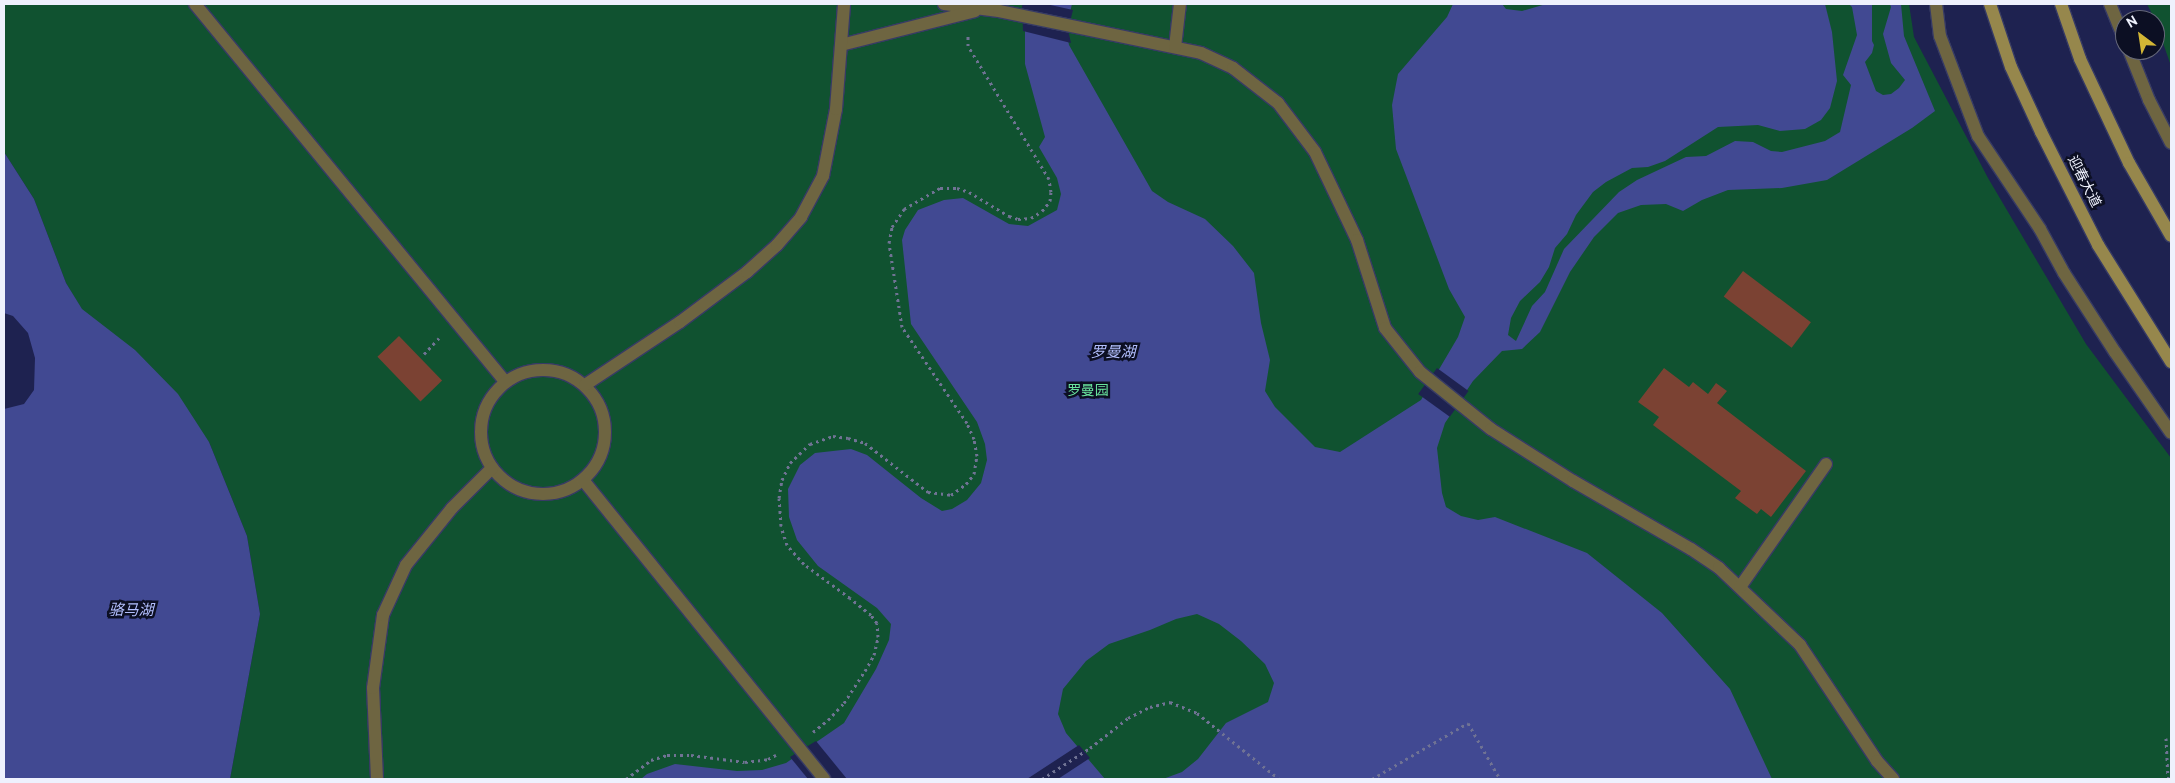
<!DOCTYPE html>
<html>
<head>
<meta charset="utf-8">
<style>
  body { margin:0 }
  #map { position:relative; width:2175px; height:783px; overflow:hidden; background:#1e2250; font-family:Overpass,"Noto Sans SC",sans-serif }
  div>[style] { position:absolute }
  [style*='--x'] { left:calc(var(--x)*1px); top:calc(var(--y)*1px); width:calc(var(--w)*1px); rotate:calc(var(--a)*1deg) }
  .green>* { inset:0; background:#105230 }
  .water>* { inset:0; background:#414992 }
  .pier>* { inset:0; background:#1e2250; transform-origin:0 0 }
  .building>* { inset:0; background:#7b4233; transform-origin:0 0 }
  .path>* { height:3px; margin-top:-1.5px; transform-origin:0; background:repeating-linear-gradient(90deg,#707394 0 2.5px,transparent 0 6.5px) }
  .roads { filter:drop-shadow(1px 0 #373b65) drop-shadow(-1px 0 #373b65) drop-shadow(0 1px #373b65) drop-shadow(0 -1px #373b65) }
  .service>* { height:12px; margin:-6px; padding:0 6px; transform-origin:6px; border-radius:6px; background:#6e6541 }
  .service>.ring { margin:-6px; padding:0; box-sizing:content-box; background:none; border:12px solid #6e6541; border-radius:50% }
  .secondary>* { height:12px; margin:-6px; padding:0 6px; transform-origin:6px; border-radius:6px; background:#96874c }
  span { translate:-50% -50%; white-space:nowrap; text-align:center; line-height:1.15; -webkit-text-stroke:5px #0c0f23; paint-order:stroke }
  .street-label { font-size:14px; color:#eef1fd }
  .park-label { font-size:14px; color:#69e39d }
  .water-label { font-size:15px; color:#b3bffe; font-style:italic }
  .frame { position:absolute; inset:0; border:5px solid #eef1fd; pointer-events:none }
  .north { position:absolute; left:2115px; top:10px; width:50px; height:50px; box-sizing:border-box; background:#0c0f23; border:1px solid #66697a; border-radius:50%; rotate:329deg; font-size:14px; font-weight:700; line-height:20px; text-align:center; color:#eef1fd }
  .north::after { content:''; display:block; margin:auto; width:18px; height:22px; background:#d3b635; clip-path:polygon(50% 0,100% 100%,50% 72%,0 100%) }
</style>
</head>
<body>
<div id="map">
  <div class="green">
    <div style="clip-path:polygon(4px 4px,1909px 4px,1914px 37px,1988px 178px,2086px 344px,2171px 458px,2171px 779px,230px 779px,260px 614px,247px 536px,209px 442px,104px 327px,82px 310px,66px 283px,34px 199px,4px 152px)"></div>
    <div style="clip-path:polygon(2147px 4px,2171px 4px,2171px 66px,2155px 20px)"></div>
  </div>
  <div class="water">
    <div style="clip-path:polygon(1025px 4px,1072px 4px,1066px 30px,1069px 45px,1152px 191px,1168px 202px,1205px 219px,1233px 246px,1254px 273px,1261px 323px,1270px 360px,1265px 391px,1275px 407px,1315px 447px,1340px 452px,1421px 400px,1458px 337px,1465px 317px,1449px 289px,1396px 149px,1392px 105px,1398px 74px,1447px 17px,1453px 4px,1502px 4px,1506px 9px,1522px 11px,1546px 4px,1825px 4px,1832px 32px,1837px 81px,1830px 108px,1821px 120px,1805px 129px,1780px 131px,1758px 125px,1718px 127px,1665px 161px,1648px 167px,1632px 168px,1606px 182px,1593px 192px,1576px 215px,1567px 234px,1555px 248px,1549px 267px,1540px 282px,1520px 301px,1511px 318px,1508px 335px,1516px 341px,1532px 306px,1545px 292px,1564px 249px,1619px 192px,1637px 180px,1686px 157px,1706px 156px,1735px 141px,1753px 142px,1771px 151px,1782px 152px,1825px 141px,1840px 132px,1851px 85px,1843px 75px,1857px 35px,1852px 7px,1849px 4px,1872px 4px,1872px 41px,1874px 45px,1872px 53px,1865px 62px,1876px 91px,1883px 95px,1891px 94px,1899px 88px,1905px 80px,1891px 63px,1883px 34px,1891px 7px,1890px 4px,1901px 4px,1904px 36px,1935px 111px,1912px 128px,1827px 180px,1782px 188px,1728px 190px,1702px 200px,1683px 211px,1666px 204px,1641px 205px,1618px 213px,1594px 237px,1570px 272px,1540px 332px,1522px 349px,1502px 351px,1473px 381px,1445px 423px,1437px 448px,1442px 493px,1446px 507px,1461px 516px,1478px 520px,1495px 517px,1587px 553px,1662px 613px,1730px 689px,1772px 779px,1163px 779px,1182px 772px,1198px 759px,1226px 723px,1268px 702px,1274px 683px,1265px 664px,1241px 641px,1219px 624px,1197px 614px,1176px 619px,1150px 630px,1109px 644px,1086px 661px,1063px 689px,1058px 714px,1066px 733px,1105px 779px,641px 779px,647px 774px,675px 764px,737px 771px,762px 770px,786px 763px,844px 723px,876px 669px,889px 640px,891px 624px,877px 608px,818px 566px,797px 540px,789px 517px,788px 489px,800px 465px,815px 453px,851px 449px,867px 455px,921px 498px,942px 511px,952px 509px,967px 500px,981px 483px,987px 460px,985px 444px,977px 422px,911px 324px,902px 240px,905px 230px,918px 210px,944px 200px,963px 198px,1009px 224px,1028px 226px,1057px 210px,1061px 194px,1057px 178px,1039px 147px,1045px 137px,1025px 64px)"></div>
    <div style="clip-path:polygon(4px 152px,34px 199px,66px 283px,82px 309px,135px 350px,178px 394px,209px 442px,247px 536px,260px 614px,230px 779px,4px 779px,4px 409px,24px 404px,34px 390px,35px 358px,28px 333px,13px 316px,4px 313px)"></div>
  </div>
  <div class="pier">
    <div style="clip-path:polygon(1022px 4px,1046px 4px,1073px 10px,1068px 30px,1071px 43px,1023px 31px)"></div>
    <div style="left:1437px;top:368px;width:39px;height:32px;rotate:36deg"></div>
    <div style="clip-path:polygon(816px 741px,847px 779px,808px 779px,790px 757px)"></div>
    <div style="clip-path:polygon(1079px 745px,1090px 758px,1058px 779px,1027px 779px)"></div>
  </div>
  <div class="building">
    <div style="left:1743px;top:271px;width:85px;height:32px;rotate:37deg"></div>
    <div style="left:399px;top:336px;width:62px;height:30px;rotate:46deg"></div>
    <div style="clip-path:polygon(1664px 368px,1689px 387px,1693px 382px,1708px 394px,1716px 383px,1727px 391px,1717px 403px,1806px 471px,1771px 517px,1761px 509px,1757px 514px,1735px 498px,1741px 491px,1653px 425px,1659px 417px,1638px 402px)"></div>
  </div>
  <div class="path">
    <div style="--x:424;--y:354;--w:22;--a:-47"></div>
    <div style="--x:813;--y:732;--w:19;--a:-39"></div>
    <div style="--x:828;--y:720;--w:23;--a:-47"></div>
    <div style="--x:844;--y:703;--w:38;--a:-57"></div>
    <div style="--x:865;--y:671;--w:18;--a:-61"></div>
    <div style="--x:874;--y:655;--w:18;--a:-77"></div>
    <div style="--x:878;--y:637;--w:14;--a:-94"></div>
    <div style="--x:877;--y:623;--w:10;--a:-127"></div>
    <div style="--x:871;--y:615;--w:27;--a:-141"></div>
    <div style="--x:850;--y:598;--w:57;--a:-143.5"></div>
    <div style="--x:804;--y:564;--w:25;--a:-132"></div>
    <div style="--x:787;--y:545;--w:20;--a:-108"></div>
    <div style="--x:781;--y:526;--w:28;--a:-94"></div>
    <div style="--x:779;--y:498;--w:18;--a:-81"></div>
    <div style="--x:782;--y:480;--w:19;--a:-65"></div>
    <div style="--x:790;--y:463;--w:28;--a:-44"></div>
    <div style="--x:810;--y:444;--w:24;--a:-19"></div>
    <div style="--x:833;--y:436;--w:15;--a:8"></div>
    <div style="--x:848;--y:438;--w:18;--a:16"></div>
    <div style="--x:865;--y:443;--w:80;--a:37.9"></div>
    <div style="--x:928;--y:492;--w:23;--a:7"></div>
    <div style="--x:951;--y:495;--w:19;--a:-36"></div>
    <div style="--x:966;--y:484;--w:13;--a:-51"></div>
    <div style="--x:974;--y:474;--w:18;--a:-81"></div>
    <div style="--x:977;--y:456;--w:17;--a:-100"></div>
    <div style="--x:974;--y:439;--w:17;--a:-114"></div>
    <div style="--x:967;--y:423;--w:116;--a:-124.1"></div>
    <div style="--x:902;--y:327;--w:85;--a:-98.8"></div>
    <div style="--x:889;--y:243;--w:16;--a:-79"></div>
    <div style="--x:892;--y:227;--w:22;--a:-56"></div>
    <div style="--x:904;--y:209;--w:42;--a:-30.3"></div>
    <div style="--x:940;--y:188;--w:17;--a:0"></div>
    <div style="--x:957;--y:188;--w:13;--a:18"></div>
    <div style="--x:969;--y:192;--w:47;--a:31"></div>
    <div style="--x:1009;--y:216;--w:9;--a:18"></div>
    <div style="--x:1018;--y:219;--w:13;--a:-4"></div>
    <div style="--x:1031;--y:218;--w:13;--a:-32"></div>
    <div style="--x:1042;--y:211;--w:13;--a:-51"></div>
    <div style="--x:1050;--y:201;--w:9;--a:-84"></div>
    <div style="--x:1051;--y:192;--w:13;--a:-99"></div>
    <div style="--x:1049;--y:179;--w:156;--a:-121.3"></div>
    <div style="--x:968;--y:46;--w:10;--a:-90"></div>
    <div style="--x:2166;--y:738;--w:41;--a:87.2"></div>
    <div style="--x:626;--y:779;--w:31;--a:-37"></div>
    <div style="--x:651;--y:760;--w:17;--a:-17"></div>
    <div style="--x:667;--y:755;--w:24;--a:0"></div>
    <div style="--x:691;--y:755;--w:54;--a:7.4"></div>
    <div style="--x:745;--y:762;--w:23;--a:-7"></div>
    <div style="--x:768;--y:759;--w:9;--a:-27"></div>
    <div style="--x:1042;--y:779;--w:57;--a:-32.9"></div>
    <div style="--x:1090;--y:748;--w:48;--a:-38.3"></div>
    <div style="--x:1128;--y:718;--w:25;--a:-27"></div>
    <div style="--x:1150;--y:707;--w:21;--a:-14"></div>
    <div style="--x:1170;--y:702;--w:29;--a:22"></div>
    <div style="--x:1197;--y:713;--w:105;--a:38.8"></div>
    <div style="--x:1372;--y:779;--w:111;--a:-30.3"></div>
    <div style="--x:1468;--y:723;--w:64;--a:60.3"></div>
  </div>
  <div class="roads">
    <div class="service">
      <div style="--x:195;--y:4;--w:489;--a:50.6"></div>
      <div style="--x:944;--y:4;--w:55;--a:7.3"></div>
      <div style="--x:999;--y:11;--w:206;--a:11.7"></div>
      <div style="--x:1201;--y:53;--w:35;--a:25"></div>
      <div style="--x:1233;--y:68;--w:57;--a:37.9"></div>
      <div style="--x:1278;--y:103;--w:61;--a:52.9"></div>
      <div style="--x:1315;--y:152;--w:98;--a:64.5"></div>
      <div style="--x:1357;--y:240;--w:92;--a:72.3"></div>
      <div style="--x:1385;--y:328;--w:56;--a:51.5"></div>
      <div style="--x:1420;--y:372;--w:91;--a:38.8"></div>
      <div style="--x:1491;--y:429;--w:97;--a:32.4"></div>
      <div style="--x:1573;--y:481;--w:136;--a:30"></div>
      <div style="--x:1691;--y:549;--w:34;--a:34"></div>
      <div style="--x:1719;--y:568;--w:112;--a:43.5"></div>
      <div style="--x:1800;--y:645;--w:139;--a:56.4"></div>
      <div style="--x:1877;--y:761;--w:24;--a:48"></div>
      <div style="--x:1936;--y:4;--w:32;--a:83"></div>
      <div style="--x:1940;--y:36;--w:107;--a:69.2"></div>
      <div style="--x:1978;--y:136;--w:112;--a:56.3"></div>
      <div style="--x:2040;--y:229;--w:50;--a:61.4"></div>
      <div style="--x:2064;--y:273;--w:94;--a:57.2"></div>
      <div style="--x:2115;--y:352;--w:98;--a:55.3"></div>
      <div style="--x:2110;--y:4;--w:40;--a:68"></div>
      <div style="--x:841;--y:45;--w:138;--a:-14.2"></div>
      <div style="--x:1175;--y:47;--w:43;--a:-83.4"></div>
      <div style="--x:2129;--y:50;--w:54;--a:68.2"></div>
      <div style="--x:2149;--y:100;--w:48;--a:62.9"></div>
      <div class="ring" style="left:481px;top:370px;width:112px;height:112px"></div>
      <div style="--x:585;--y:385;--w:114;--a:-33.6"></div>
      <div style="--x:680;--y:322;--w:84;--a:-36.7"></div>
      <div style="--x:747;--y:272;--w:40;--a:-42"></div>
      <div style="--x:777;--y:245;--w:37;--a:-49"></div>
      <div style="--x:801;--y:217;--w:47;--a:-61.8"></div>
      <div style="--x:823;--y:176;--w:68;--a:-79"></div>
      <div style="--x:836;--y:109;--w:105;--a:-85.6"></div>
      <div style="--x:583;--y:480;--w:384;--a:51.1"></div>
      <div style="--x:1740;--y:587;--w:150;--a:-55"></div>
      <div style="--x:377;--y:779;--w:91;--a:-92.5"></div>
      <div style="--x:373;--y:688;--w:74;--a:-82.2"></div>
      <div style="--x:383;--y:615;--w:55;--a:-65.3"></div>
      <div style="--x:406;--y:565;--w:73;--a:-51.1"></div>
      <div style="--x:452;--y:508;--w:57;--a:-45"></div>
    </div>
    <div class="secondary">
      <div style="--x:1990;--y:4;--w:66;--a:71.6"></div>
      <div style="--x:2011;--y:67;--w:72;--a:65.2"></div>
      <div style="--x:2041;--y:132;--w:127;--a:63.2"></div>
      <div style="--x:2098;--y:245;--w:138;--a:58"></div>
      <div style="--x:2061;--y:4;--w:58;--a:70.9"></div>
      <div style="--x:2080;--y:59;--w:115;--a:64.8"></div>
      <div style="--x:2129;--y:163;--w:84;--a:60.1"></div>
    </div>
  </div>
  <div class="street-label">
    <span style="left:2083px;top:182px;rotate:63deg">迎春大道</span>
  </div>
  <div class="park-label">
    <span style="left:1088px;top:392px">罗曼园</span>
  </div>
  <div class="water-label">
    <span style="left:1113px;top:354px">罗曼湖</span>
    <span style="left:131px;top:612px">骆马湖</span>
  </div>
  <div class="frame"></div>
  <div class="north">N</div>
</div>
</body>
</html>
